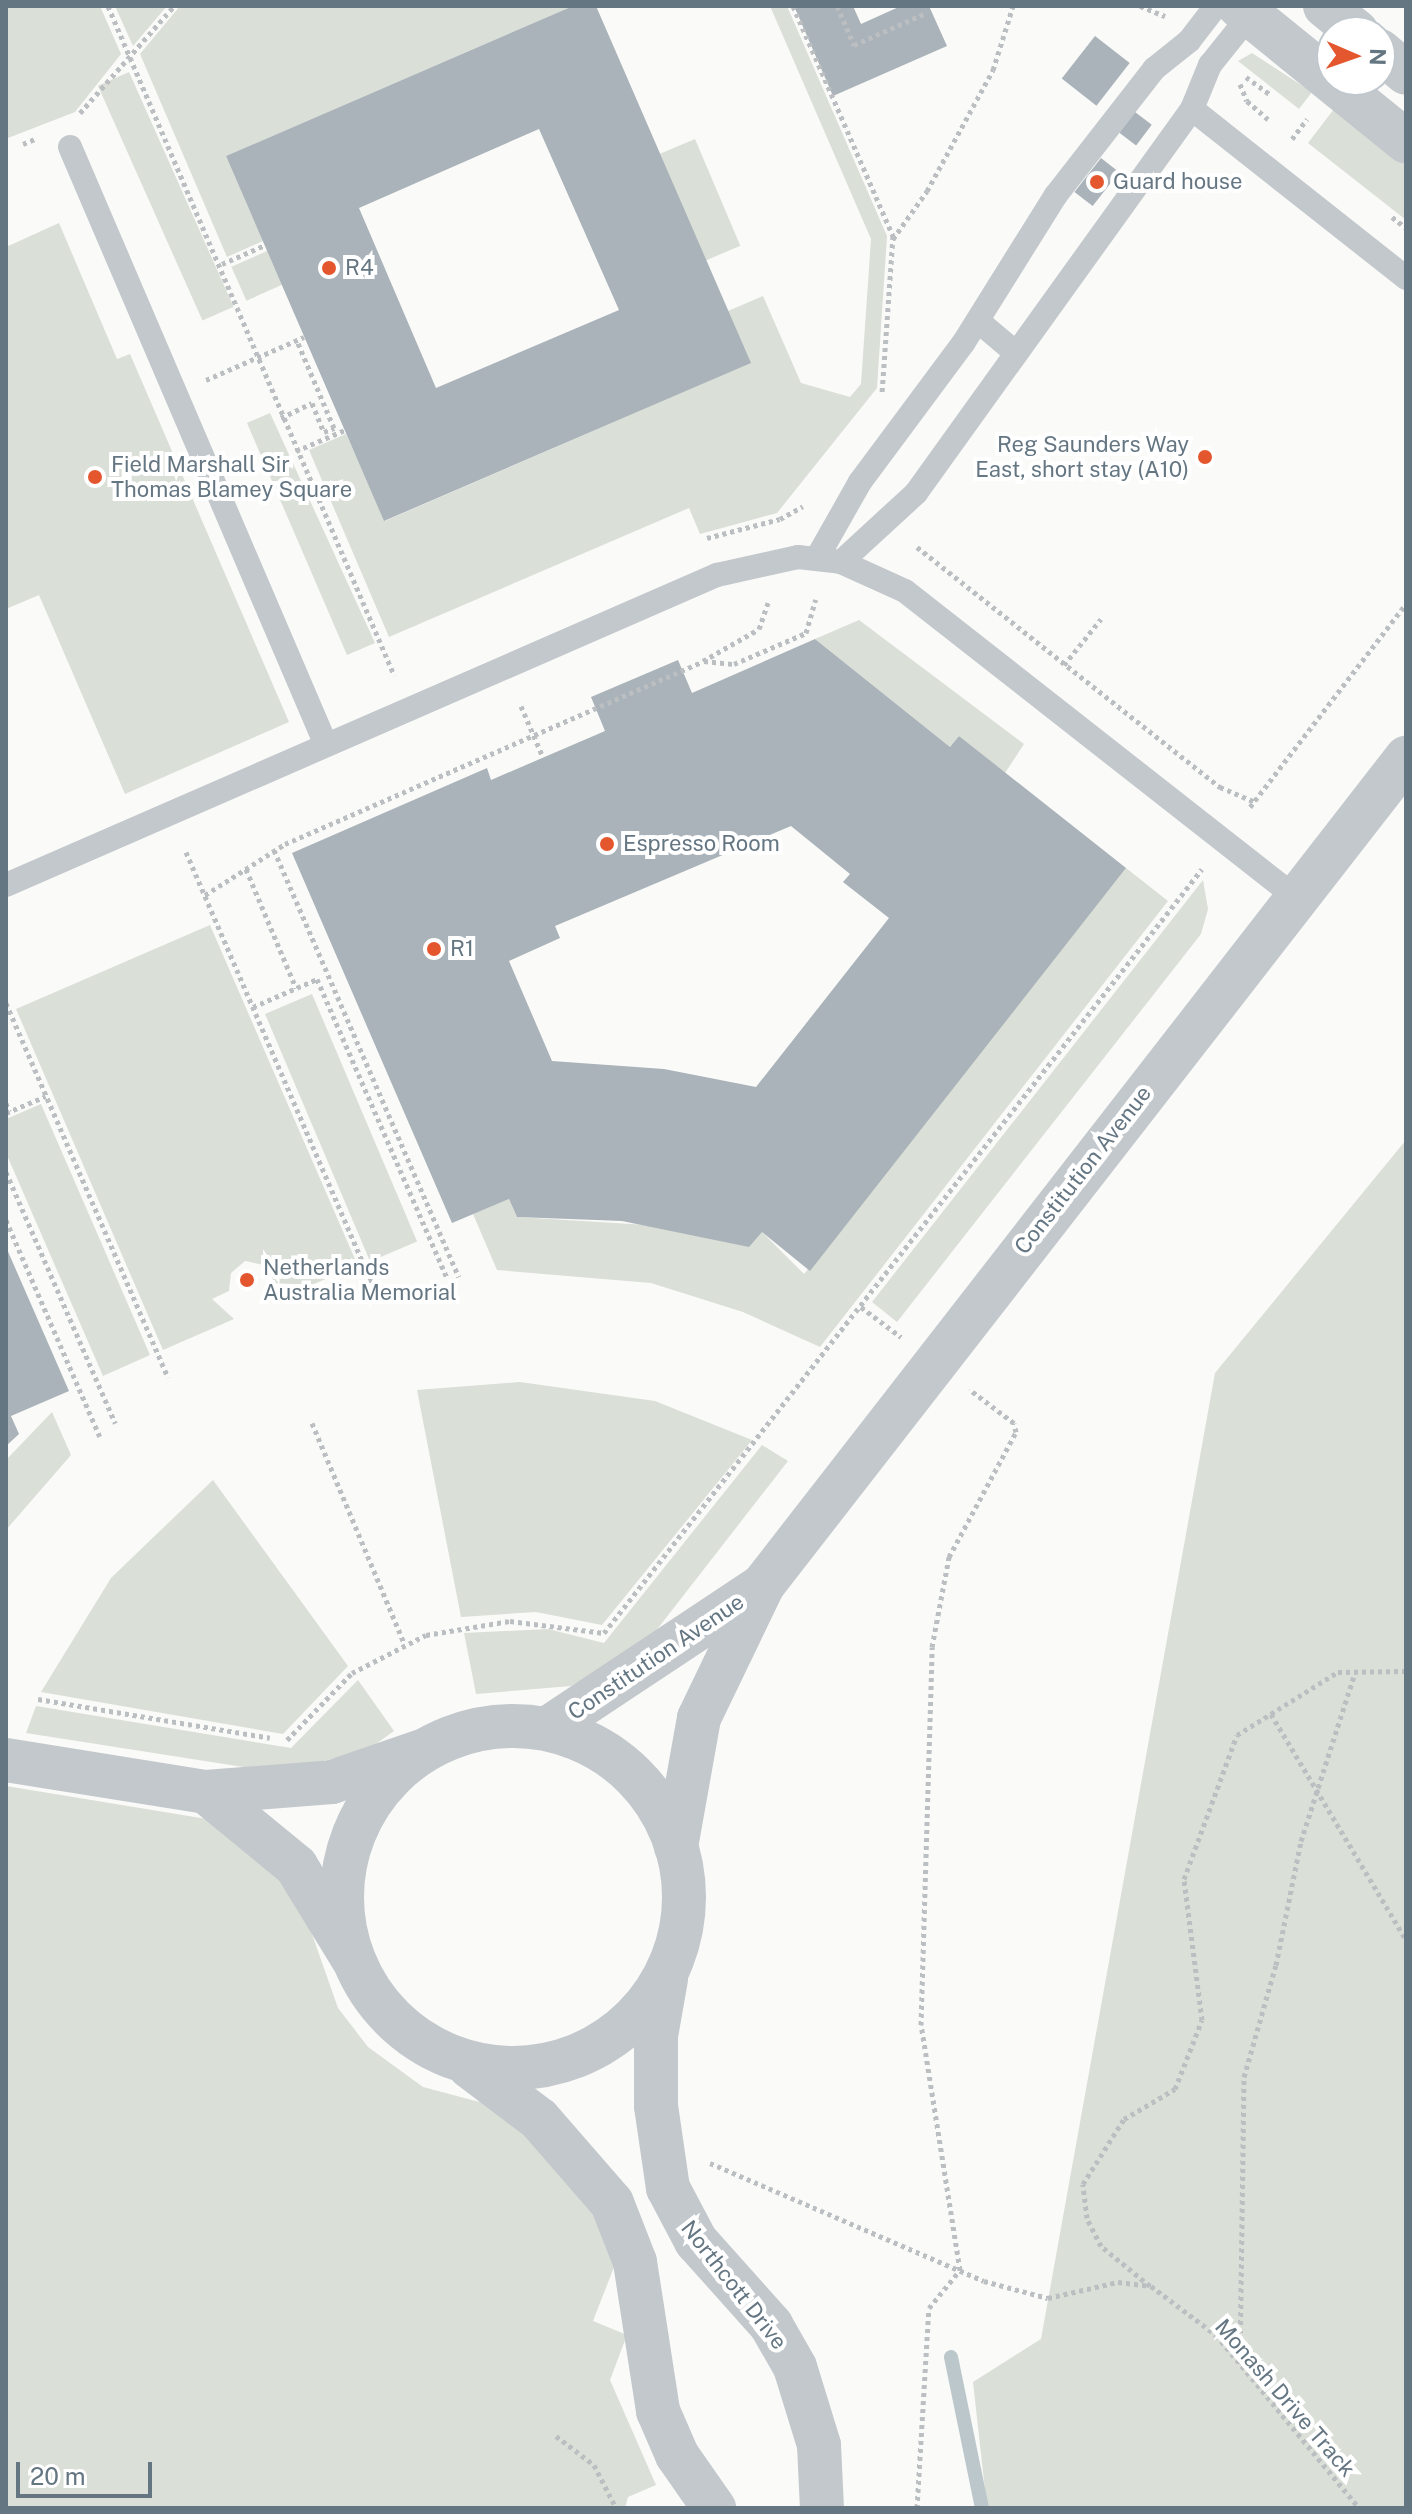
<!DOCTYPE html>
<html>
<head>
<meta charset="utf-8">
<style>
  body { margin:0 }
  #map { position:relative; width:1412px; height:2514px; overflow:hidden; background:#fafaf8; font-family:"Public Sans",sans-serif }
  div>[style] { position:absolute }
  [style*='--x'] { left:calc(var(--x)*1px); top:calc(var(--y)*1px); width:calc(var(--w)*1px); rotate:calc(var(--a)*1deg) }
  .green>* { inset:0; background:#dadfd7; transform-origin:0 0 }
  .stream>* { height:14px; margin:-7px; padding:0 7px; transform-origin:7px; border-radius:7px; background:#bbc7cb }
  .building>* { inset:0; background:#aab3b9; transform-origin:0 0 }
  .path>* { height:5px; margin-top:-2.5px; transform-origin:0; background:repeating-linear-gradient(90deg,#bbbfc2 0 4px,transparent 0 8px) }
  .service>* { height:24px; margin:-12px; padding:0 12px; transform-origin:12px; border-radius:12px; background:#c3c8cc }
  .minor>* { height:44px; margin:-22px; padding:0 22px; transform-origin:22px; border-radius:22px; background:#c3c8cc }
  .tertiary>* { height:44px; margin:-22px; padding:0 22px; transform-origin:22px; border-radius:22px; background:#c3c8cc }
  .tertiary>.ring { margin:-22px; padding:0; box-sizing:content-box; background:none; border:44px solid #c3c8cc; border-radius:50% }
  .dots>* { width:22px; height:22px; translate:-50% -50%; box-sizing:border-box; border:4px solid #fff; border-radius:50% }
  span { translate:-50% -50%; white-space:nowrap; text-align:center; line-height:1.15; -webkit-text-stroke:8px #fff; paint-order:stroke }
  .poi-label { font-size:22px; color:#657683 }
  .left { translate:0 -50%; text-align:left }
  .right { translate:-100% -50%; text-align:right }
  .street-label { font-size:22px; color:#657683 }
  .frame { position:absolute; inset:0; border:8px solid #657683; pointer-events:none }
  .north { position:absolute; left:1316px; top:16px; width:80px; height:80px; box-sizing:border-box; background:#fff; border:2px solid #c1c8cd; border-radius:50%; rotate:92deg; font-size:22px; font-weight:700; line-height:32px; text-align:center; color:#657683 }
  .north::after { content:''; display:block; margin:auto; width:28px; height:36px; background:#e4572e; clip-path:polygon(50% 0,100% 100%,50% 72%,0 100%) }
  .scale { position:absolute; left:16px; top:2462px; width:136px; height:36px; box-sizing:border-box; border:4px solid #657683; border-top:0; padding-left:10px; font-size:24px; line-height:28px; white-space:nowrap; color:#657683; -webkit-text-stroke:6px #fff; paint-order:stroke }
</style>
</head>
<body>
<div id="map">
  <div class="green">
    <div style="clip-path:polygon(6px 6px,100px 6px,121px 54px,75px 112px,8px 138px)"></div>
    <div style="clip-path:polygon(115px 6px,167px 6px,133px 46px)"></div>
    <div style="clip-path:polygon(180px 6px,573px 6px,226px 156px,263px 241px,227px 257px,140px 54px)"></div>
    <div style="clip-path:polygon(770px 6px,787px 6px,887px 236px,877px 388px,777px 513px,700px 534px,689px 508px,389px 637px,309px 450px,346px 434px,385px 521px,750px 363px,728px 311px,763px 296px,801px 383px,850px 397px,861px 384px,871px 239px)"></div>
    <div style="clip-path:polygon(1252px 53px,1312px 92px,1299px 109px,1238px 61px)"></div>
    <div style="left:129px;top:72px;width:257px;height:34px;rotate:66deg"></div>
    <div style="clip-path:polygon(1334px 109px,1406px 165px,1406px 220px,1308px 143px)"></div>
    <div style="left:695px;top:139px;width:116px;height:38px;rotate:67deg"></div>
    <div style="clip-path:polygon(59px 223px,117px 359px,130px 354px,289px 722px,125px 794px,39px 595px,6px 609px,6px 247px)"></div>
    <div style="left:267px;top:251px;width:37px;height:39px;rotate:66deg"></div>
    <div style="clip-path:polygon(270px 413px,375px 643px,347px 655px,247px 423px)"></div>
    <div style="clip-path:polygon(859px 620px,1024px 744px,1005px 773px,959px 736px,950px 747px,815px 639px)"></div>
    <div style="clip-path:polygon(1126px 868px,1168px 901px,820px 1347px,743px 1312px,651px 1283px,497px 1270px,473px 1214px,509px 1199px,517px 1217px,762px 1232px,804px 1274px)"></div>
    <div style="clip-path:polygon(1203px 880px,1208px 909px,1201px 934px,897px 1322px,872px 1302px)"></div>
    <div style="clip-path:polygon(210px 925px,358px 1266px,311px 1285px,273px 1283px,264px 1265px,245px 1261px,231px 1273px,229px 1291px,212px 1299px,234px 1319px,163px 1350px,16px 1009px)"></div>
    <div style="left:312px;top:994px;width:269px;height:51px;rotate:67deg"></div>
    <div style="clip-path:polygon(41px 1104px,150px 1355px,103px 1376px,6px 1153px,6px 1119px)"></div>
    <div style="clip-path:polygon(1406px 1140px,1406px 2508px,987px 2508px,973px 2382px,1041px 2339px,1215px 1373px)"></div>
    <div style="clip-path:polygon(520px 1382px,655px 1401px,752px 1440px,602px 1625px,536px 1612px,461px 1617px,417px 1390px)"></div>
    <div style="clip-path:polygon(52px 1412px,71px 1455px,6px 1530px,6px 1460px)"></div>
    <div style="clip-path:polygon(762px 1445px,788px 1461px,641px 1650px,571px 1686px,476px 1694px,464px 1633px,548px 1629px,604px 1643px)"></div>
    <div style="clip-path:polygon(213px 1480px,348px 1666px,283px 1734px,41px 1692px,111px 1578px)"></div>
    <div style="clip-path:polygon(358px 1680px,394px 1731px,366px 1751px,275px 1772px,26px 1733px,36px 1706px,291px 1748px)"></div>
    <div style="clip-path:polygon(6px 1786px,207px 1819px,258px 1848px,307px 1920px,338px 2008px,368px 2047px,423px 2087px,502px 2108px,580px 2183px,616px 2262px,593px 2321px,627px 2335px,610px 2380px,656px 2485px,628px 2497px,625px 2508px,6px 2508px)"></div>
  </div>
  <div class="stream">
    <div style="--x:951;--y:2357;--w:154;--a:78.4"></div>
  </div>
  <div class="building">
    <div style="clip-path:polygon(evenodd,573px 6px,596px 6px,751px 363px,384px 521px,226px 156px,573px 6px,539px 129px,619px 310px,436px 388px,359px 208px,539px 129px)"></div>
    <div style="clip-path:polygon(794px 6px,853px 6px,861px 24px,901px 6px,929px 6px,947px 46px,833px 96px)"></div>
    <div style="left:1095px;top:36px;width:44px;height:54px;rotate:38deg"></div>
    <div style="left:1135px;top:112px;width:21px;height:26px;rotate:37deg"></div>
    <div style="left:1101px;top:158px;width:23px;height:43px;rotate:38deg"></div>
    <div style="clip-path:polygon(evenodd,815px 639px,950px 747px,959px 736px,1126px 868px,810px 1271px,762px 1232px,749px 1247px,622px 1221px,517px 1217px,509px 1199px,452px 1223px,292px 853px,487px 768px,491px 780px,605px 731px,591px 697px,678px 660px,692px 693px,815px 639px,791px 826px,850px 874px,843px 882px,889px 918px,756px 1087px,664px 1069px,552px 1061px,509px 961px,560px 938px,555px 926px,791px 826px)"></div>
    <div style="clip-path:polygon(6px 1247px,69px 1391px,11px 1416px,19px 1434px,6px 1446px)"></div>
  </div>
  <div class="path">
    <div style="--x:108;--y:6;--w:728;--a:66.85"></div>
    <div style="--x:793;--y:6;--w:251;--a:66.5"></div>
    <div style="--x:893;--y:236;--w:156;--a:94"></div>
    <div style="--x:837;--y:6;--w:43;--a:66.4"></div>
    <div style="--x:854;--y:45;--w:77;--a:-23.9"></div>
    <div style="--x:1140;--y:6;--w:27;--a:22"></div>
    <div style="--x:1246;--y:77;--w:31;--a:36"></div>
    <div style="--x:1240;--y:84;--w:18;--a:68"></div>
    <div style="--x:1247;--y:101;--w:28;--a:41"></div>
    <div style="--x:80;--y:113;--w:142;--a:-48.7"></div>
    <div style="--x:1292;--y:139;--w:25;--a:-53"></div>
    <div style="--x:23;--y:144;--w:15;--a:-23"></div>
    <div style="--x:1392;--y:217;--w:18;--a:38"></div>
    <div style="--x:893;--y:239;--w:59;--a:-54.7"></div>
    <div style="--x:927;--y:191;--w:138;--a:-61.4"></div>
    <div style="--x:993;--y:70;--w:67;--a:-72.6"></div>
    <div style="--x:222;--y:264;--w:47;--a:-23.8"></div>
    <div style="--x:206;--y:380;--w:107;--a:-23.7"></div>
    <div style="--x:281;--y:418;--w:34;--a:-26"></div>
    <div style="--x:312;--y:403;--w:31;--a:68"></div>
    <div style="--x:324;--y:432;--w:11;--a:-22"></div>
    <div style="--x:334;--y:428;--w:95;--a:-113"></div>
    <div style="--x:296;--y:451;--w:53;--a:-23.2"></div>
    <div style="--x:707;--y:538;--w:75;--a:-14.6"></div>
    <div style="--x:780;--y:519;--w:26;--a:-29"></div>
    <div style="--x:917;--y:547;--w:387;--a:38.4"></div>
    <div style="--x:1220;--y:787;--w:38;--a:23"></div>
    <div style="--x:704;--y:661;--w:30;--a:6"></div>
    <div style="--x:734;--y:664;--w:78;--a:-23.3"></div>
    <div style="--x:806;--y:633;--w:35;--a:-74"></div>
    <div style="--x:1064;--y:665;--w:59;--a:-51.2"></div>
    <div style="--x:521;--y:706;--w:56;--a:66.7"></div>
    <div style="--x:1250;--y:807;--w:256;--a:-52.5"></div>
    <div style="--x:274;--y:850;--w:465;--a:66.6"></div>
    <div style="--x:186;--y:852;--w:473;--a:66.7"></div>
    <div style="--x:246;--y:869;--w:129;--a:67.2"></div>
    <div style="--x:205;--y:895;--w:95;--a:-32.5"></div>
    <div style="--x:285;--y:844;--w:456;--a:-23.6"></div>
    <div style="--x:703;--y:661;--w:64;--a:-29.7"></div>
    <div style="--x:759;--y:629;--w:28;--a:-71"></div>
    <div style="--x:6;--y:1003;--w:408;--a:66.6"></div>
    <div style="--x:253;--y:1007;--w:70;--a:-23.6"></div>
    <div style="--x:317;--y:979;--w:326;--a:66.5"></div>
    <div style="--x:6;--y:1103;--w:9;--a:69"></div>
    <div style="--x:6;--y:1113;--w:43;--a:-23"></div>
    <div style="--x:6;--y:1172;--w:274;--a:66.5"></div>
    <div style="--x:6;--y:1220;--w:236;--a:66.6"></div>
    <div style="--x:861;--y:1307;--w:50;--a:36.9"></div>
    <div style="--x:312;--y:1423;--w:238;--a:67.3"></div>
    <div style="--x:38;--y:1699;--w:235;--a:9.5"></div>
    <div style="--x:1271;--y:1714;--w:263;--a:59.1"></div>
    <div style="--x:287;--y:1740;--w:93;--a:-45.9"></div>
    <div style="--x:352;--y:1673;--w:83;--a:-27.2"></div>
    <div style="--x:426;--y:1635;--w:85;--a:-9.5"></div>
    <div style="--x:510;--y:1621;--w:95;--a:7.3"></div>
    <div style="--x:604;--y:1633;--w:970;--a:-51.95"></div>
    <div style="--x:710;--y:2163;--w:298;--a:23.3"></div>
    <div style="--x:984;--y:2281;--w:66;--a:14.9"></div>
    <div style="--x:1048;--y:2298;--w:72;--a:-12.9"></div>
    <div style="--x:1118;--y:2282;--w:33;--a:7"></div>
    <div style="--x:1151;--y:2286;--w:81;--a:37"></div>
    <div style="--x:1216;--y:2335;--w:224;--a:50.4"></div>
    <div style="--x:960;--y:2270;--w:248;--a:-99"></div>
    <div style="--x:921;--y:2025;--w:378;--a:-88.3"></div>
    <div style="--x:932;--y:1647;--w:92;--a:-79.3"></div>
    <div style="--x:949;--y:1557;--w:142;--a:-61.8"></div>
    <div style="--x:1016;--y:1432;--w:9;--a:-103"></div>
    <div style="--x:1014;--y:1423;--w:56;--a:-142.9"></div>
    <div style="--x:1150;--y:2286;--w:63;--a:-140.8"></div>
    <div style="--x:1101;--y:2246;--w:31;--a:-117"></div>
    <div style="--x:1087;--y:2218;--w:34;--a:-97"></div>
    <div style="--x:1083;--y:2184;--w:77;--a:-57.8"></div>
    <div style="--x:1124;--y:2119;--w:59;--a:-30.5"></div>
    <div style="--x:1175;--y:2089;--w:74;--a:-68.6"></div>
    <div style="--x:1202;--y:2020;--w:142;--a:-97.3"></div>
    <div style="--x:1184;--y:1879;--w:153;--a:-69.8"></div>
    <div style="--x:1237;--y:1735;--w:119;--a:-32"></div>
    <div style="--x:1338;--y:1672;--w:68;--a:-0.8"></div>
    <div style="--x:1240;--y:2364;--w:287;--a:-89.2"></div>
    <div style="--x:1244;--y:2077;--w:116;--a:-74.1"></div>
    <div style="--x:1276;--y:1965;--w:126;--a:-78.6"></div>
    <div style="--x:1301;--y:1841;--w:173;--a:-72.2"></div>
    <div style="--x:556;--y:2436;--w:48;--a:37.3"></div>
    <div style="--x:594;--y:2465;--w:48;--a:62.9"></div>
    <div style="--x:917;--y:2508;--w:200;--a:-86.6"></div>
    <div style="--x:929;--y:2308;--w:49;--a:-50.8"></div>
  </div>
  <div class="service">
    <div style="--x:1192;--y:109;--w:273;--a:38.3"></div>
    <div style="--x:70;--y:147;--w:650;--a:66.82"></div>
    <div style="--x:978;--y:321;--w:50;--a:40.1"></div>
    <div style="--x:817;--y:558;--w:87;--a:-60.5"></div>
    <div style="--x:860;--y:482;--w:174;--a:-53.4"></div>
    <div style="--x:964;--y:342;--w:173;--a:-58"></div>
    <div style="--x:1056;--y:195;--w:160;--a:-52.1"></div>
    <div style="--x:1154;--y:69;--w:45;--a:-38.7"></div>
    <div style="--x:1189;--y:41;--w:44;--a:-52.4"></div>
    <div style="--x:841;--y:562;--w:102;--a:-42.6"></div>
    <div style="--x:916;--y:493;--w:473;--a:-54.3"></div>
    <div style="--x:1192;--y:109;--w:48;--a:-67.8"></div>
    <div style="--x:1210;--y:65;--w:64;--a:-51.3"></div>
    <div style="--x:6;--y:885;--w:776;--a:-23.56"></div>
    <div style="--x:717;--y:575;--w:83;--a:-12.5"></div>
    <div style="--x:798;--y:557;--w:43;--a:6.6"></div>
    <div style="--x:841;--y:562;--w:70;--a:24.4"></div>
    <div style="--x:905;--y:591;--w:498;--a:38.1"></div>
  </div>
  <div class="minor">
    <div style="--x:6;--y:1760;--w:203;--a:9.1"></div>
    <div style="--x:206;--y:1792;--w:126;--a:-4.5"></div>
    <div style="--x:332;--y:1782;--w:95;--a:-19"></div>
    <div style="--x:206;--y:1792;--w:117;--a:39.4"></div>
    <div style="--x:296;--y:1866;--w:109;--a:58.5"></div>
  </div>
  <div class="tertiary">
    <div style="--x:1239;--y:6;--w:215;--a:39"></div>
    <div style="--x:1325;--y:6;--w:41;--a:39.1"></div>
    <div style="--x:1380;--y:51;--w:34;--a:40"></div>
    <div class="ring" style="left:342px;top:1726px;width:298px;height:298px"></div>
    <div style="--x:548;--y:1728;--w:253;--a:-33.6"></div>
    <div style="--x:676;--y:1847;--w:131;--a:-79.9"></div>
    <div style="--x:699;--y:1718;--w:148;--a:-64.3"></div>
    <div style="--x:763;--y:1585;--w:1048;--a:-52.13"></div>
    <div style="--x:666;--y:1979;--w:58;--a:100"></div>
    <div style="--x:656;--y:2036;--w:70;--a:90"></div>
    <div style="--x:656;--y:2106;--w:83;--a:81.7"></div>
    <div style="--x:668;--y:2188;--w:60;--a:62.2"></div>
    <div style="--x:696;--y:2241;--w:113;--a:48.2"></div>
    <div style="--x:771;--y:2325;--w:48;--a:60.3"></div>
    <div style="--x:795;--y:2367;--w:82;--a:72.9"></div>
    <div style="--x:819;--y:2445;--w:63;--a:87.3"></div>
    <div style="--x:470;--y:2067;--w:86;--a:37"></div>
    <div style="--x:539;--y:2119;--w:111;--a:49"></div>
    <div style="--x:612;--y:2203;--w:63;--a:68.7"></div>
    <div style="--x:635;--y:2262;--w:151;--a:81.2"></div>
    <div style="--x:658;--y:2411;--w:48;--a:66.6"></div>
    <div style="--x:677;--y:2455;--w:65;--a:55.1"></div>
  </div>
  <div class="dots">
    <div style="left:1097px;top:182px;background:#e4572e"></div>
    <div style="left:329px;top:268px;background:#e4572e"></div>
    <div style="left:1205px;top:457px;background:#e4572e"></div>
    <div style="left:95px;top:477px;background:#e4572e"></div>
    <div style="left:607px;top:844px;background:#e4572e"></div>
    <div style="left:434px;top:949px;background:#e4572e"></div>
    <div style="left:247px;top:1280px;background:#e4572e"></div>
  </div>
  <div class="poi-label">
    <span class="left" style="left:1113px;top:182px">Guard house</span>
    <span class="left" style="left:345px;top:268px">R4</span>
    <span class="right" style="left:1189px;top:457px">Reg Saunders Way<br>East, short stay (A10)</span>
    <span class="left" style="left:111px;top:477px">Field Marshall Sir<br>Thomas Blamey Square</span>
    <span class="left" style="left:623px;top:844px">Espresso Room</span>
    <span class="left" style="left:450px;top:949px">R1</span>
    <span class="left" style="left:263px;top:1280px">Netherlands<br>Australia Memorial</span>
  </div>
  <div class="street-label">
    <span style="left:1083px;top:1170px;rotate:-52deg">Constitution Avenue</span>
    <span style="left:656px;top:1657px;rotate:-34deg">Constitution Avenue</span>
    <span style="left:734px;top:2285px;rotate:52deg">Northcott Drive</span>
    <span style="left:1285px;top:2398px;rotate:49deg">Monash Drive Track</span>
  </div>
  <div class="frame"></div>
  <div class="north">N</div>
  <div class="scale">20 m</div>
</div>
</body>
</html>
